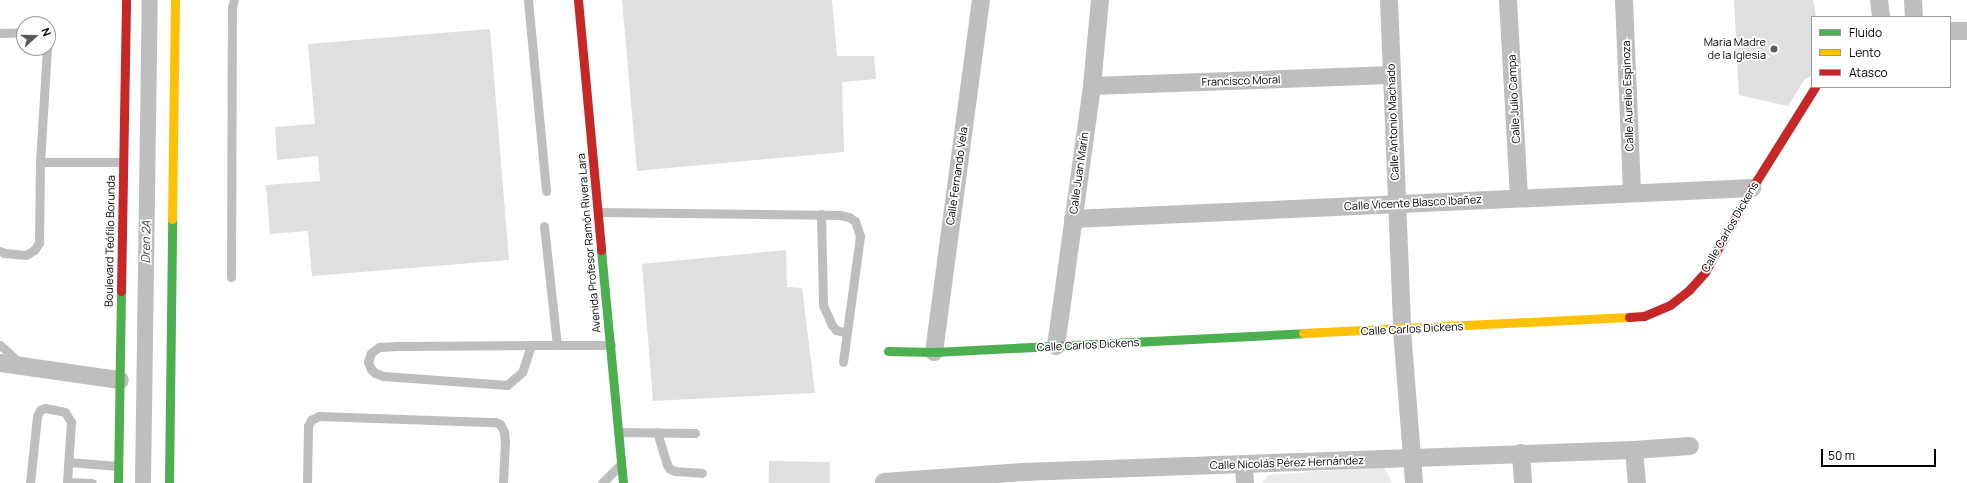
<!DOCTYPE html>
<html>
<head>
<meta charset="utf-8">
<style>
  body { margin:0 }
  #map { position:relative; width:1967px; height:483px; overflow:hidden; background:#fff; font-family:Manrope,sans-serif }
  div>[style] { position:absolute }
  [style*='--x'] { left:calc(var(--x)*1px); top:calc(var(--y)*1px); width:calc(var(--w)*1px); rotate:calc(var(--a)*1deg) }
  .green>* { inset:0; background:#ebebeb }
  .canal>* { height:16px; margin:-8px; padding:0 8px; transform-origin:8px; border-radius:8px; background:#bebebe }
  .building>* { inset:0; background:#dfdfdf; transform-origin:0 0 }
  .lane>* { height:9px; margin:-4.5px; padding:0 4.5px; transform-origin:4.5px; border-radius:4.5px; background:#bebebe }
  .street>* { height:18px; margin:-9px; padding:0 9px; transform-origin:9px; border-radius:9px; background:#bebebe }
  .fast>* { height:9px; margin:-4.5px; padding:0 4.5px; transform-origin:4.5px; border-radius:4.5px; background:#4caf50 }
  .slow>* { height:9px; margin:-4.5px; padding:0 4.5px; transform-origin:4.5px; border-radius:4.5px; background:#ffc107 }
  .jam>* { height:9px; margin:-4.5px; padding:0 4.5px; transform-origin:4.5px; border-radius:4.5px; background:#c62828 }
  .dots>* { width:11px; height:11px; translate:-50% -50%; box-sizing:border-box; border:2px solid #fff; border-radius:50% }
  span { translate:-50% -50%; white-space:nowrap; text-align:center; line-height:1.15; -webkit-text-stroke:3.5px #fff; paint-order:stroke }
  .poi-label { font-size:11px; color:#000 }
  .right { translate:-100% -50%; text-align:right }
  .street-label { font-size:11px; color:#000 }
  .water-label { font-size:12px; color:#434343; font-style:italic }
  .legend { position:absolute; left:1811px; top:16px; width:140px; height:72px; box-sizing:border-box; background:#fff; border:1px solid #999; margin:0; padding:5px 7px; list-style:none; font-size:12px; color:#000 }
  .legend li { display:flex; align-items:center; gap:8px; height:20px }
  .legend b { width:20px; border:1px solid #999 }
  .north { position:absolute; left:16px; top:16px; width:40px; height:40px; box-sizing:border-box; background:#fff; border:1px solid #999; border-radius:50%; rotate:69deg; font-size:11px; font-weight:700; line-height:16px; text-align:center; color:#000 }
  .north::after { content:''; display:block; margin:auto; width:14px; height:18px; background:#595959; clip-path:polygon(50% 0,100% 100%,50% 72%,0 100%) }
  .scale { position:absolute; left:1821px; top:449px; width:115px; height:18px; box-sizing:border-box; border:2px solid #000; border-top:0; padding-left:5px; font-size:12px; line-height:14px; white-space:nowrap; color:#000; -webkit-text-stroke:3px #fff; paint-order:stroke }
</style>
</head>
<body>
<div id="map">
  <div class="green">
    <div style="clip-path:polygon(1384px 467px,1392px 483px,1262px 483px,1268px 475px)"></div>
  </div>
  <div class="canal">
    <div style="--x:143;--y:483;--w:483;--a:-89.2"></div>
  </div>
  <div class="building">
    <div style="clip-path:polygon(622px 0,832px 0,837px 56px,874px 56px,876px 79px,842px 82px,844px 152px,637px 171px)"></div>
    <div style="clip-path:polygon(1734px 0,1813px 0,1816px 17px,1812px 17px,1812px 75px,1804px 80px,1788px 106px,1739px 95px)"></div>
    <div style="clip-path:polygon(490px 29px,509px 260px,312px 276px,308px 231px,270px 234px,266px 185px,320px 181px,318px 156px,277px 160px,275px 127px,315px 124px,308px 44px)"></div>
    <div style="clip-path:polygon(786px 250px,787px 287px,802px 288px,815px 393px,653px 401px,642px 264px)"></div>
    <div style="left:769px;top:461px;width:61px;height:22px;rotate:1deg"></div>
  </div>
  <div class="lane">
    <div style="--x:528;--y:0;--w:192;--a:84.6"></div>
    <div style="--x:0;--y:33;--w:24;--a:-2"></div>
    <div style="--x:47;--y:48;--w:114;--a:93.5"></div>
    <div style="--x:40;--y:162;--w:83;--a:0"></div>
    <div style="--x:599;--y:212;--w:241;--a:0.7"></div>
    <div style="--x:840;--y:215;--w:9;--a:13"></div>
    <div style="--x:849;--y:217;--w:7;--a:34"></div>
    <div style="--x:855;--y:221;--w:16;--a:72"></div>
    <div style="--x:860;--y:236;--w:127;--a:97.7"></div>
    <div style="--x:821;--y:214;--w:91;--a:88.7"></div>
    <div style="--x:823;--y:305;--w:22;--a:66"></div>
    <div style="--x:832;--y:325;--w:6;--a:51"></div>
    <div style="--x:836;--y:330;--w:11;--a:15"></div>
    <div style="--x:544;--y:226;--w:120;--a:83.8"></div>
    <div style="--x:0;--y:251;--w:4;--a:27"></div>
    <div style="--x:4;--y:253;--w:22;--a:5"></div>
    <div style="--x:26;--y:255;--w:9;--a:-32"></div>
    <div style="--x:34;--y:250;--w:9;--a:-54"></div>
    <div style="--x:39;--y:243;--w:81;--a:-89.3"></div>
    <div style="--x:231;--y:277;--w:270;--a:-89.8"></div>
    <div style="--x:232;--y:7;--w:7;--a:-74"></div>
    <div style="--x:0;--y:345;--w:28;--a:42"></div>
    <div style="--x:531;--y:345;--w:28;--a:108"></div>
    <div style="--x:522;--y:372;--w:20;--a:139"></div>
    <div style="--x:507;--y:385;--w:124;--a:-175.8"></div>
    <div style="--x:383;--y:376;--w:9;--a:-159"></div>
    <div style="--x:375;--y:373;--w:6;--a:-135"></div>
    <div style="--x:371;--y:369;--w:8;--a:-113"></div>
    <div style="--x:368;--y:362;--w:9;--a:-72"></div>
    <div style="--x:371;--y:353;--w:10;--a:-37"></div>
    <div style="--x:379;--y:347;--w:19;--a:-3"></div>
    <div style="--x:398;--y:346;--w:133;--a:-0.4"></div>
    <div style="--x:531;--y:345;--w:80;--a:0"></div>
    <div style="--x:618;--y:432;--w:77;--a:0.7"></div>
    <div style="--x:657;--y:432;--w:34;--a:73"></div>
    <div style="--x:667;--y:465;--w:5;--a:53"></div>
    <div style="--x:670;--y:469;--w:5;--a:22"></div>
    <div style="--x:675;--y:471;--w:27;--a:4"></div>
    <div style="--x:69;--y:462;--w:49;--a:4.7"></div>
    <div style="--x:67;--y:482;--w:25;--a:2"></div>
    <div style="--x:30;--y:483;--w:67;--a:-84"></div>
    <div style="--x:37;--y:416;--w:7;--a:-63"></div>
    <div style="--x:40;--y:410;--w:5;--a:-22"></div>
    <div style="--x:45;--y:408;--w:20;--a:11"></div>
    <div style="--x:65;--y:412;--w:12;--a:59"></div>
    <div style="--x:71;--y:422;--w:61;--a:93.8"></div>
    <div style="--x:307;--y:483;--w:57;--a:-89"></div>
    <div style="--x:308;--y:426;--w:7;--a:-63"></div>
    <div style="--x:311;--y:420;--w:9;--a:-27"></div>
    <div style="--x:319;--y:416;--w:176;--a:2"></div>
    <div style="--x:495;--y:422;--w:5;--a:22"></div>
    <div style="--x:500;--y:424;--w:9;--a:63"></div>
    <div style="--x:504;--y:432;--w:9;--a:84"></div>
    <div style="--x:505;--y:441;--w:42;--a:92.7"></div>
    <div style="--x:602;--y:483;--w:24;--a:-45"></div>
  </div>
  <div class="street">
    <div style="--x:1389;--y:0;--w:330;--a:87.7"></div>
    <div style="--x:1402;--y:330;--w:153;--a:85.5"></div>
    <div style="--x:1508;--y:0;--w:197;--a:86.8"></div>
    <div style="--x:1624;--y:0;--w:192;--a:87.6"></div>
    <div style="--x:1879;--y:0;--w:17;--a:83"></div>
    <div style="--x:1913;--y:0;--w:17;--a:87"></div>
    <div style="--x:1950;--y:31;--w:17;--a:0"></div>
    <div style="--x:1092;--y:86;--w:299;--a:-2.1"></div>
    <div style="--x:1073;--y:219;--w:680;--a:-2.61"></div>
    <div style="--x:1056;--y:346;--w:262;--a:-82.1"></div>
    <div style="--x:1092;--y:86;--w:86;--a:-84.7"></div>
    <div style="--x:934;--y:352;--w:355;--a:-82.4"></div>
    <div style="--x:0;--y:363;--w:121;--a:8.1"></div>
    <div style="--x:1634;--y:450;--w:33;--a:85"></div>
    <div style="--x:1521;--y:453;--w:30;--a:86"></div>
    <div style="--x:1244;--y:465;--w:18;--a:87"></div>
    <div style="--x:884;--y:482;--w:139;--a:-4.1"></div>
    <div style="--x:1023;--y:472;--w:611;--a:-2.06"></div>
    <div style="--x:1634;--y:450;--w:56;--a:-4.1"></div>
  </div>
  <div class="fast">
    <div style="--x:601;--y:250;--w:234;--a:84.6"></div>
    <div style="--x:888;--y:351;--w:46;--a:1.2"></div>
    <div style="--x:934;--y:352;--w:369;--a:-2.9"></div>
    <div style="--x:118;--y:483;--w:192;--a:-89.1"></div>
    <div style="--x:169;--y:483;--w:264;--a:-89.3"></div>
  </div>
  <div class="slow">
    <div style="--x:172;--y:219;--w:219;--a:-89.2"></div>
    <div style="--x:1303;--y:333;--w:326;--a:-2.8"></div>
  </div>
  <div class="jam">
    <div style="--x:578;--y:0;--w:251;--a:84.7"></div>
    <div style="--x:121;--y:291;--w:291;--a:-89"></div>
    <div style="--x:1629;--y:317;--w:15;--a:-4"></div>
    <div style="--x:1644;--y:316;--w:28;--a:-23"></div>
    <div style="--x:1670;--y:305;--w:24;--a:-38"></div>
    <div style="--x:1689;--y:290;--w:24;--a:-48"></div>
    <div style="--x:1705;--y:272;--w:96;--a:-60.8"></div>
    <div style="--x:1752;--y:188;--w:119;--a:-58"></div>
  </div>
  <div class="dots">
    <div style="left:1774px;top:49px;background:#595959"></div>
  </div>
  <div class="poi-label">
    <span class="right" style="left:1766px;top:49px">Maria Madre<br>de la Iglesia</span>
  </div>
  <div class="street-label">
    <span style="left:1241px;top:81px;rotate:-2deg">Francisco Moral</span>
    <span style="left:1628px;top:96px;rotate:-92deg">Calle Aurelio Espinoza</span>
    <span style="left:1514px;top:99px;rotate:-93deg">Calle Julio Campa</span>
    <span style="left:1393px;top:122px;rotate:-92deg">Calle Antonio Machado</span>
    <span style="left:1079px;top:173px;rotate:-82deg">Calle Juan Marín</span>
    <span style="left:957px;top:176px;rotate:-82deg">Calle Fernando Vela</span>
    <span style="left:1413px;top:203px;rotate:-3deg">Calle Vicente Blasco Ibañez</span>
    <span style="left:1730px;top:227px;rotate:-60deg">Calle Carlos Dickens</span>
    <span style="left:110px;top:241px;rotate:-89deg">Boulevard Teófilo Borunda</span>
    <span style="left:589px;top:243px;rotate:-95deg">Avenida Profesor Ramón Rivera Lara</span>
    <span style="left:1412px;top:329px;rotate:-3deg">Calle Carlos Dickens</span>
    <span style="left:1088px;top:345px;rotate:-3deg">Calle Carlos Dickens</span>
    <span style="left:1287px;top:463px;rotate:-2deg">Calle Nicolás Pérez Hernández</span>
  </div>
  <div class="water-label">
    <span style="left:146px;top:242px;rotate:-89deg">Dren 2A</span>
  </div>
  <ul class="legend">
  <li><b style="height:5px;background:#4caf50"></b>Fluido</li>
  <li><b style="height:5px;background:#ffc107"></b>Lento</li>
  <li><b style="height:5px;background:#c62828"></b>Atasco</li>
  </ul>
  <div class="north">N</div>
  <div class="scale">50 m</div>
</div>
</body>
</html>
